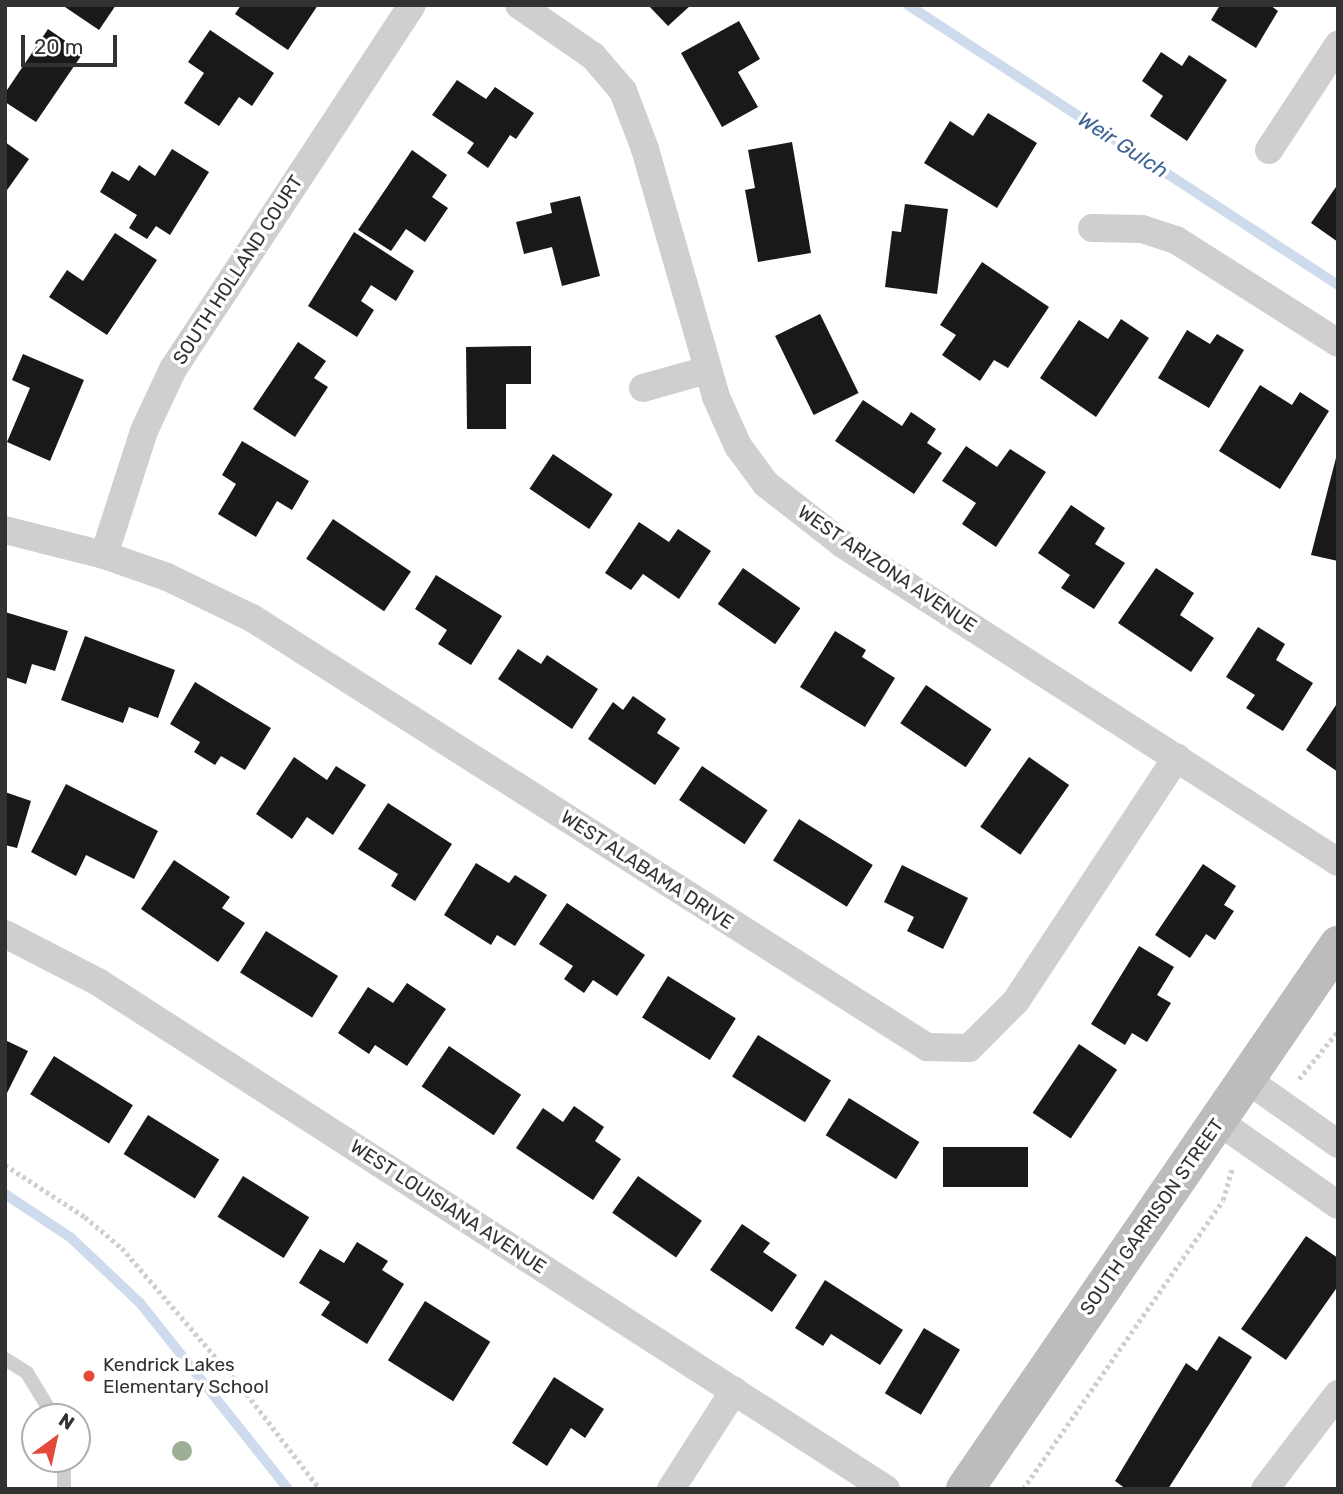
<!DOCTYPE html>
<html>
<head>
<meta charset="utf-8">
<style>
  body { margin:0 }
  #map { position:relative; width:1343px; height:1494px; overflow:hidden; background:#fff; font-family:Rubik,sans-serif }
  div>[style] { position:absolute }
  [style*='--x'] { left:calc(var(--x)*1px); top:calc(var(--y)*1px); width:calc(var(--w)*1px); rotate:calc(var(--a)*1deg) }
  .stream>* { height:10px; margin:-5px; padding:0 5px; transform-origin:5px; border-radius:5px; background:#cddbed }
  .building>* { inset:0; background:#191919; transform-origin:0 0 }
  .path>* { height:4.5px; margin-top:-2.25px; transform-origin:0; background:repeating-linear-gradient(90deg,#cfcfcf 0 3.5px,transparent 0 7px) }
  .service>* { height:14px; margin:-7px; padding:0 7px; transform-origin:7px; border-radius:7px; background:#cfcfcf }
  .minor>* { height:28px; margin:-14px; padding:0 14px; transform-origin:14px; border-radius:14px; background:#cfcfcf }
  .secondary>* { height:38px; margin:-19px; padding:0 19px; transform-origin:19px; border-radius:19px; background:#bcbcbc }
  .trees>* { width:20px; height:20px; margin:-10px; border-radius:50%; background:#9daf95 }
  .dots>* { width:19px; height:19px; translate:-50% -50%; box-sizing:border-box; border:4px solid #fff; border-radius:50% }
  span { translate:-50% -50%; white-space:nowrap; text-align:center; line-height:1.15; -webkit-text-stroke:7px #fff; paint-order:stroke }
  .street-label { font-size:19px; color:#323232 }
  .poi-label { font-size:19px; color:#323232 }
  .left { translate:0 -50%; text-align:left }
  .water-label { font-size:21px; color:#3f6594; font-style:italic }
  .frame { position:absolute; inset:0; border:7px solid #323232; pointer-events:none }
  .north { position:absolute; left:21px; top:1403px; width:70px; height:70px; box-sizing:border-box; background:#fff; border:2px solid #adadad; border-radius:50%; rotate:33deg; font-size:19px; font-weight:700; line-height:28px; text-align:center; color:#323232 }
  .north::after { content:''; display:block; margin:auto; width:24px; height:32px; background:#e44939; clip-path:polygon(50% 0,100% 100%,50% 72%,0 100%) }
  .scale { position:absolute; left:21px; top:35px; width:96px; height:32px; box-sizing:border-box; border:4px solid #323232; border-top:0; padding-left:9px; font-size:21px; line-height:24px; white-space:nowrap; color:#323232; -webkit-text-stroke:5px #fff; paint-order:stroke }
</style>
</head>
<body>
<div id="map">
  <div class="stream">
    <div style="--x:908;--y:5;--w:513;--a:33.07"></div>
    <div style="--x:5;--y:1194;--w:78;--a:33.5"></div>
    <div style="--x:70;--y:1237;--w:96;--a:43.3"></div>
    <div style="--x:140;--y:1303;--w:238;--a:51.5"></div>
  </div>
  <div class="building">
    <div style="clip-path:polygon(62px 5px,116px 5px,99px 30px)"></div>
    <div style="clip-path:polygon(241px 5px,318px 5px,288px 50px,235px 14px)"></div>
    <div style="clip-path:polygon(648px 5px,691px 5px,668px 26px)"></div>
    <div style="clip-path:polygon(1220px 5px,1270px 5px,1278px 11px,1256px 48px,1211px 20px)"></div>
    <div style="clip-path:polygon(739px 21px,760px 59px,738px 72px,758px 107px,722px 127px,681px 53px)"></div>
    <div style="clip-path:polygon(48px 29px,83px 53px,36px 122px,5px 102px,5px 93px)"></div>
    <div style="clip-path:polygon(210px 30px,274px 73px,252px 106px,239px 97px,219px 126px,184px 103px,204px 73px,188px 62px)"></div>
    <div style="clip-path:polygon(1161px 52px,1182px 66px,1189px 55px,1227px 80px,1187px 141px,1150px 116px,1163px 96px,1142px 81px)"></div>
    <div style="clip-path:polygon(457px 80px,486px 99px,495px 87px,534px 113px,516px 139px,510px 135px,488px 168px,467px 153px,474px 143px,432px 115px)"></div>
    <div style="clip-path:polygon(988px 113px,1037px 143px,997px 208px,924px 163px,950px 121px,973px 136px)"></div>
    <div style="clip-path:polygon(5px 142px,29px 159px,5px 193px)"></div>
    <div style="clip-path:polygon(792px 142px,811px 253px,758px 262px,745px 190px,755px 188px,748px 150px)"></div>
    <div style="clip-path:polygon(172px 149px,209px 172px,170px 235px,156px 226px,147px 239px,129px 228px,137px 215px,100px 192px,112px 171px,129px 181px,139px 165px,155px 176px)"></div>
    <div style="clip-path:polygon(412px 150px,447px 175px,432px 197px,448px 208px,425px 242px,406px 229px,391px 251px,358px 230px)"></div>
    <div style="clip-path:polygon(1338px 184px,1338px 242px,1311px 223px)"></div>
    <div style="clip-path:polygon(580px 196px,600px 276px,562px 286px,552px 247px,524px 254px,516px 222px,552px 213px,550px 203px)"></div>
    <div style="clip-path:polygon(905px 204px,948px 209px,937px 294px,885px 287px,892px 231px,901px 232px)"></div>
    <div style="clip-path:polygon(354px 232px,414px 271px,396px 301px,371px 285px,361px 301px,374px 310px,357px 337px,308px 306px)"></div>
    <div style="clip-path:polygon(115px 233px,157px 260px,107px 335px,49px 297px,67px 270px,83px 281px)"></div>
    <div style="clip-path:polygon(982px 262px,1049px 307px,1008px 368px,994px 360px,980px 381px,942px 355px,956px 335px,940px 325px)"></div>
    <div style="left:820px;top:314px;width:88px;height:50px;rotate:64deg"></div>
    <div style="clip-path:polygon(1121px 319px,1149px 338px,1096px 417px,1040px 378px,1079px 320px,1108px 339px)"></div>
    <div style="clip-path:polygon(1187px 330px,1210px 344px,1217px 334px,1244px 350px,1209px 408px,1158px 378px)"></div>
    <div style="clip-path:polygon(298px 342px,326px 361px,314px 378px,328px 387px,295px 437px,253px 409px)"></div>
    <div style="clip-path:polygon(531px 346px,531px 384px,506px 384px,506px 429px,467px 429px,466px 347px)"></div>
    <div style="clip-path:polygon(23px 354px,84px 380px,50px 461px,7px 442px,30px 388px,12px 380px)"></div>
    <div style="clip-path:polygon(1260px 385px,1292px 405px,1300px 392px,1329px 411px,1280px 489px,1219px 451px)"></div>
    <div style="clip-path:polygon(863px 400px,902px 426px,911px 412px,936px 429px,927px 443px,942px 453px,914px 494px,835px 441px)"></div>
    <div style="clip-path:polygon(242px 441px,309px 481px,292px 510px,277px 501px,256px 537px,218px 514px,236px 484px,222px 475px)"></div>
    <div style="clip-path:polygon(966px 446px,997px 467px,1010px 449px,1046px 472px,996px 547px,962px 524px,976px 503px,942px 481px)"></div>
    <div style="left:553px;top:454px;width:72px;height:42px;rotate:34deg"></div>
    <div style="clip-path:polygon(1337px 454px,1338px 454px,1338px 561px,1311px 555px)"></div>
    <div style="clip-path:polygon(1071px 505px,1105px 528px,1095px 544px,1125px 563px,1094px 609px,1061px 588px,1070px 575px,1038px 553px)"></div>
    <div style="left:333px;top:519px;width:94px;height:48px;rotate:34deg"></div>
    <div style="clip-path:polygon(639px 522px,669px 542px,678px 529px,711px 551px,679px 599px,643px 574px,631px 590px,605px 573px)"></div>
    <div style="left:743px;top:568px;width:70px;height:44px;rotate:35deg"></div>
    <div style="clip-path:polygon(1156px 568px,1194px 593px,1180px 615px,1214px 638px,1191px 672px,1118px 623px)"></div>
    <div style="clip-path:polygon(436px 575px,502px 616px,471px 665px,438px 644px,447px 630px,415px 609px)"></div>
    <div style="clip-path:polygon(5px 612px,68px 631px,55px 671px,32px 664px,26px 684px,5px 677px)"></div>
    <div style="clip-path:polygon(1258px 627px,1285px 644px,1276px 660px,1313px 683px,1283px 731px,1246px 708px,1255px 695px,1226px 677px)"></div>
    <div style="clip-path:polygon(835px 631px,866px 650px,862px 657px,895px 678px,865px 727px,800px 687px)"></div>
    <div style="clip-path:polygon(85px 636px,175px 670px,158px 718px,129px 707px,123px 723px,61px 700px)"></div>
    <div style="clip-path:polygon(518px 649px,541px 664px,547px 655px,598px 689px,572px 729px,498px 679px)"></div>
    <div style="clip-path:polygon(195px 682px,271px 728px,245px 770px,221px 756px,215px 765px,194px 752px,200px 742px,170px 724px)"></div>
    <div style="left:926px;top:685px;width:79px;height:46px;rotate:34deg"></div>
    <div style="clip-path:polygon(633px 696px,666px 719px,657px 733px,680px 748px,655px 785px,588px 739px,613px 702px,623px 710px)"></div>
    <div style="clip-path:polygon(1338px 702px,1338px 772px,1306px 750px)"></div>
    <div style="clip-path:polygon(294px 757px,327px 780px,336px 766px,366px 785px,333px 835px,307px 817px,292px 839px,256px 814px)"></div>
    <div style="left:1029px;top:757px;width:49px;height:85px;rotate:35deg"></div>
    <div style="left:702px;top:766px;width:79px;height:41px;rotate:34deg"></div>
    <div style="clip-path:polygon(66px 784px,158px 831px,134px 879px,86px 855px,76px 876px,31px 852px)"></div>
    <div style="clip-path:polygon(5px 792px,31px 801px,17px 848px,5px 845px)"></div>
    <div style="clip-path:polygon(388px 803px,452px 844px,415px 901px,391px 886px,398px 874px,358px 849px)"></div>
    <div style="left:799px;top:819px;width:87px;height:49px;rotate:32deg"></div>
    <div style="clip-path:polygon(174px 860px,230px 897px,222px 908px,245px 923px,218px 962px,141px 909px)"></div>
    <div style="clip-path:polygon(476px 863px,509px 883px,515px 875px,547px 895px,515px 946px,497px 935px,491px 945px,444px 915px)"></div>
    <div style="clip-path:polygon(1203px 864px,1236px 886px,1224px 905px,1234px 911px,1215px 940px,1206px 934px,1190px 958px,1155px 935px)"></div>
    <div style="clip-path:polygon(902px 865px,968px 898px,943px 949px,907px 931px,914px 917px,884px 902px)"></div>
    <div style="clip-path:polygon(567px 903px,645px 955px,617px 996px,593px 980px,584px 993px,564px 979px,573px 966px,539px 944px)"></div>
    <div style="left:266px;top:931px;width:85px;height:49px;rotate:32deg"></div>
    <div style="clip-path:polygon(1139px 946px,1174px 967px,1157px 995px,1171px 1003px,1147px 1042px,1132px 1033px,1125px 1045px,1091px 1024px)"></div>
    <div style="left:668px;top:976px;width:80px;height:49px;rotate:32deg"></div>
    <div style="clip-path:polygon(407px 983px,446px 1009px,407px 1066px,375px 1045px,369px 1054px,338px 1033px,368px 987px,393px 1003px)"></div>
    <div style="left:758px;top:1035px;width:86px;height:49px;rotate:32deg"></div>
    <div style="clip-path:polygon(5px 1040px,28px 1051px,7px 1093px,5px 1092px)"></div>
    <div style="left:1079px;top:1044px;width:46px;height:83px;rotate:34deg"></div>
    <div style="left:449px;top:1046px;width:87px;height:49px;rotate:34deg"></div>
    <div style="left:54px;top:1056px;width:93px;height:45px;rotate:32deg"></div>
    <div style="left:849px;top:1098px;width:83px;height:44px;rotate:32deg"></div>
    <div style="clip-path:polygon(574px 1106px,604px 1127px,595px 1141px,621px 1159px,593px 1200px,516px 1148px,543px 1108px,563px 1122px)"></div>
    <div style="left:148px;top:1115px;width:84px;height:46px;rotate:32deg"></div>
    <div style="left:943px;top:1147px;width:85px;height:40px"></div>
    <div style="left:243px;top:1176px;width:78px;height:48px;rotate:32deg"></div>
    <div style="left:638px;top:1176px;width:78px;height:45px;rotate:35deg"></div>
    <div style="clip-path:polygon(742px 1224px,770px 1243px,763px 1252px,797px 1275px,772px 1312px,710px 1270px)"></div>
    <div style="clip-path:polygon(1306px 1236px,1338px 1258px,1338px 1286px,1286px 1360px,1241px 1329px)"></div>
    <div style="clip-path:polygon(357px 1242px,388px 1261px,382px 1270px,404px 1284px,367px 1344px,321px 1315px,330px 1302px,299px 1283px,320px 1249px,344px 1263px)"></div>
    <div style="clip-path:polygon(825px 1280px,903px 1330px,880px 1365px,831px 1334px,823px 1346px,795px 1328px)"></div>
    <div style="left:425px;top:1301px;width:77px;height:70px;rotate:32deg"></div>
    <div style="left:924px;top:1328px;width:42px;height:76px;rotate:31deg"></div>
    <div style="clip-path:polygon(1219px 1336px,1252px 1357px,1168px 1489px,1126px 1489px,1115px 1481px,1186px 1363px,1197px 1371px)"></div>
    <div style="clip-path:polygon(554px 1377px,604px 1409px,585px 1438px,571px 1428px,547px 1466px,512px 1443px)"></div>
  </div>
  <div class="path">
    <div style="--x:1299;--y:1079;--w:62;--a:-50.9"></div>
    <div style="--x:5;--y:1165;--w:95;--a:33"></div>
    <div style="--x:85;--y:1217;--w:48;--a:40"></div>
    <div style="--x:122;--y:1248;--w:192;--a:49.4"></div>
    <div style="--x:247;--y:1394;--w:120;--a:52.5"></div>
    <div style="--x:1023;--y:1489;--w:351;--a:-55.3"></div>
    <div style="--x:1223;--y:1200;--w:32;--a:-74"></div>
  </div>
  <div class="service">
    <div style="--x:5;--y:1359;--w:26;--a:32"></div>
    <div style="--x:27;--y:1373;--w:52;--a:58.5"></div>
    <div style="--x:64;--y:1489;--w:30;--a:-90"></div>
  </div>
  <div class="minor">
    <div style="--x:519;--y:5;--w:90;--a:34.6"></div>
    <div style="--x:593;--y:56;--w:46;--a:49.4"></div>
    <div style="--x:623;--y:91;--w:62;--a:69.2"></div>
    <div style="--x:645;--y:149;--w:258;--a:74"></div>
    <div style="--x:716;--y:397;--w:54;--a:65.8"></div>
    <div style="--x:738;--y:446;--w:47;--a:53.6"></div>
    <div style="--x:766;--y:484;--w:99;--a:38"></div>
    <div style="--x:844;--y:545;--w:587;--a:32.69"></div>
    <div style="--x:1269;--y:150;--w:126;--a:-56.7"></div>
    <div style="--x:1092;--y:228;--w:50;--a:1.1"></div>
    <div style="--x:1142;--y:229;--w:36;--a:18"></div>
    <div style="--x:1176;--y:240;--w:192;--a:32.4"></div>
    <div style="--x:643;--y:388;--w:66;--a:-15.7"></div>
    <div style="--x:5;--y:530;--w:102;--a:14.2"></div>
    <div style="--x:104;--y:555;--w:67;--a:19.2"></div>
    <div style="--x:167;--y:577;--w:94;--a:25.8"></div>
    <div style="--x:252;--y:618;--w:800;--a:32.44"></div>
    <div style="--x:927;--y:1047;--w:42;--a:1.4"></div>
    <div style="--x:969;--y:1048;--w:66;--a:-45"></div>
    <div style="--x:1016;--y:1001;--w:292;--a:-56.6"></div>
    <div style="--x:104;--y:555;--w:130;--a:-72.1"></div>
    <div style="--x:144;--y:431;--w:68;--a:-64.9"></div>
    <div style="--x:173;--y:369;--w:435;--a:-56.7"></div>
    <div style="--x:5;--y:934;--w:105;--a:27.3"></div>
    <div style="--x:98;--y:982;--w:937;--a:32.76"></div>
    <div style="--x:1246;--y:1079;--w:113;--a:35.2"></div>
    <div style="--x:1218;--y:1121;--w:146;--a:35"></div>
    <div style="--x:671;--y:1489;--w:117;--a:-57.3"></div>
    <div style="--x:1265;--y:1489;--w:120;--a:-52.5"></div>
  </div>
  <div class="secondary">
    <div style="--x:965;--y:1489;--w:660;--a:-55.56"></div>
  </div>
  <div class="trees">
    <div style="left:182px;top:1451px"></div>
  </div>
  <div class="dots">
    <div style="left:89px;top:1376px;background:#e44939"></div>
  </div>
  <div class="street-label">
    <span style="left:238px;top:270px;rotate:-57deg">SOUTH HOLLAND COURT</span>
    <span style="left:887px;top:569px;rotate:34deg">WEST ARIZONA AVENUE</span>
    <span style="left:647px;top:870px;rotate:33deg">WEST ALABAMA DRIVE</span>
    <span style="left:448px;top:1207px;rotate:33deg">WEST LOUISIANA AVENUE</span>
    <span style="left:1152px;top:1217px;rotate:-55deg">SOUTH GARRISON STREET</span>
  </div>
  <div class="poi-label">
    <span class="left" style="left:103px;top:1376px">Kendrick Lakes<br>Elementary School</span>
  </div>
  <div class="water-label">
    <span style="left:1123px;top:145px;rotate:33deg">Weir Gulch</span>
  </div>
  <div class="frame"></div>
  <div class="north">N</div>
  <div class="scale">20 m</div>
</div>
</body>
</html>
